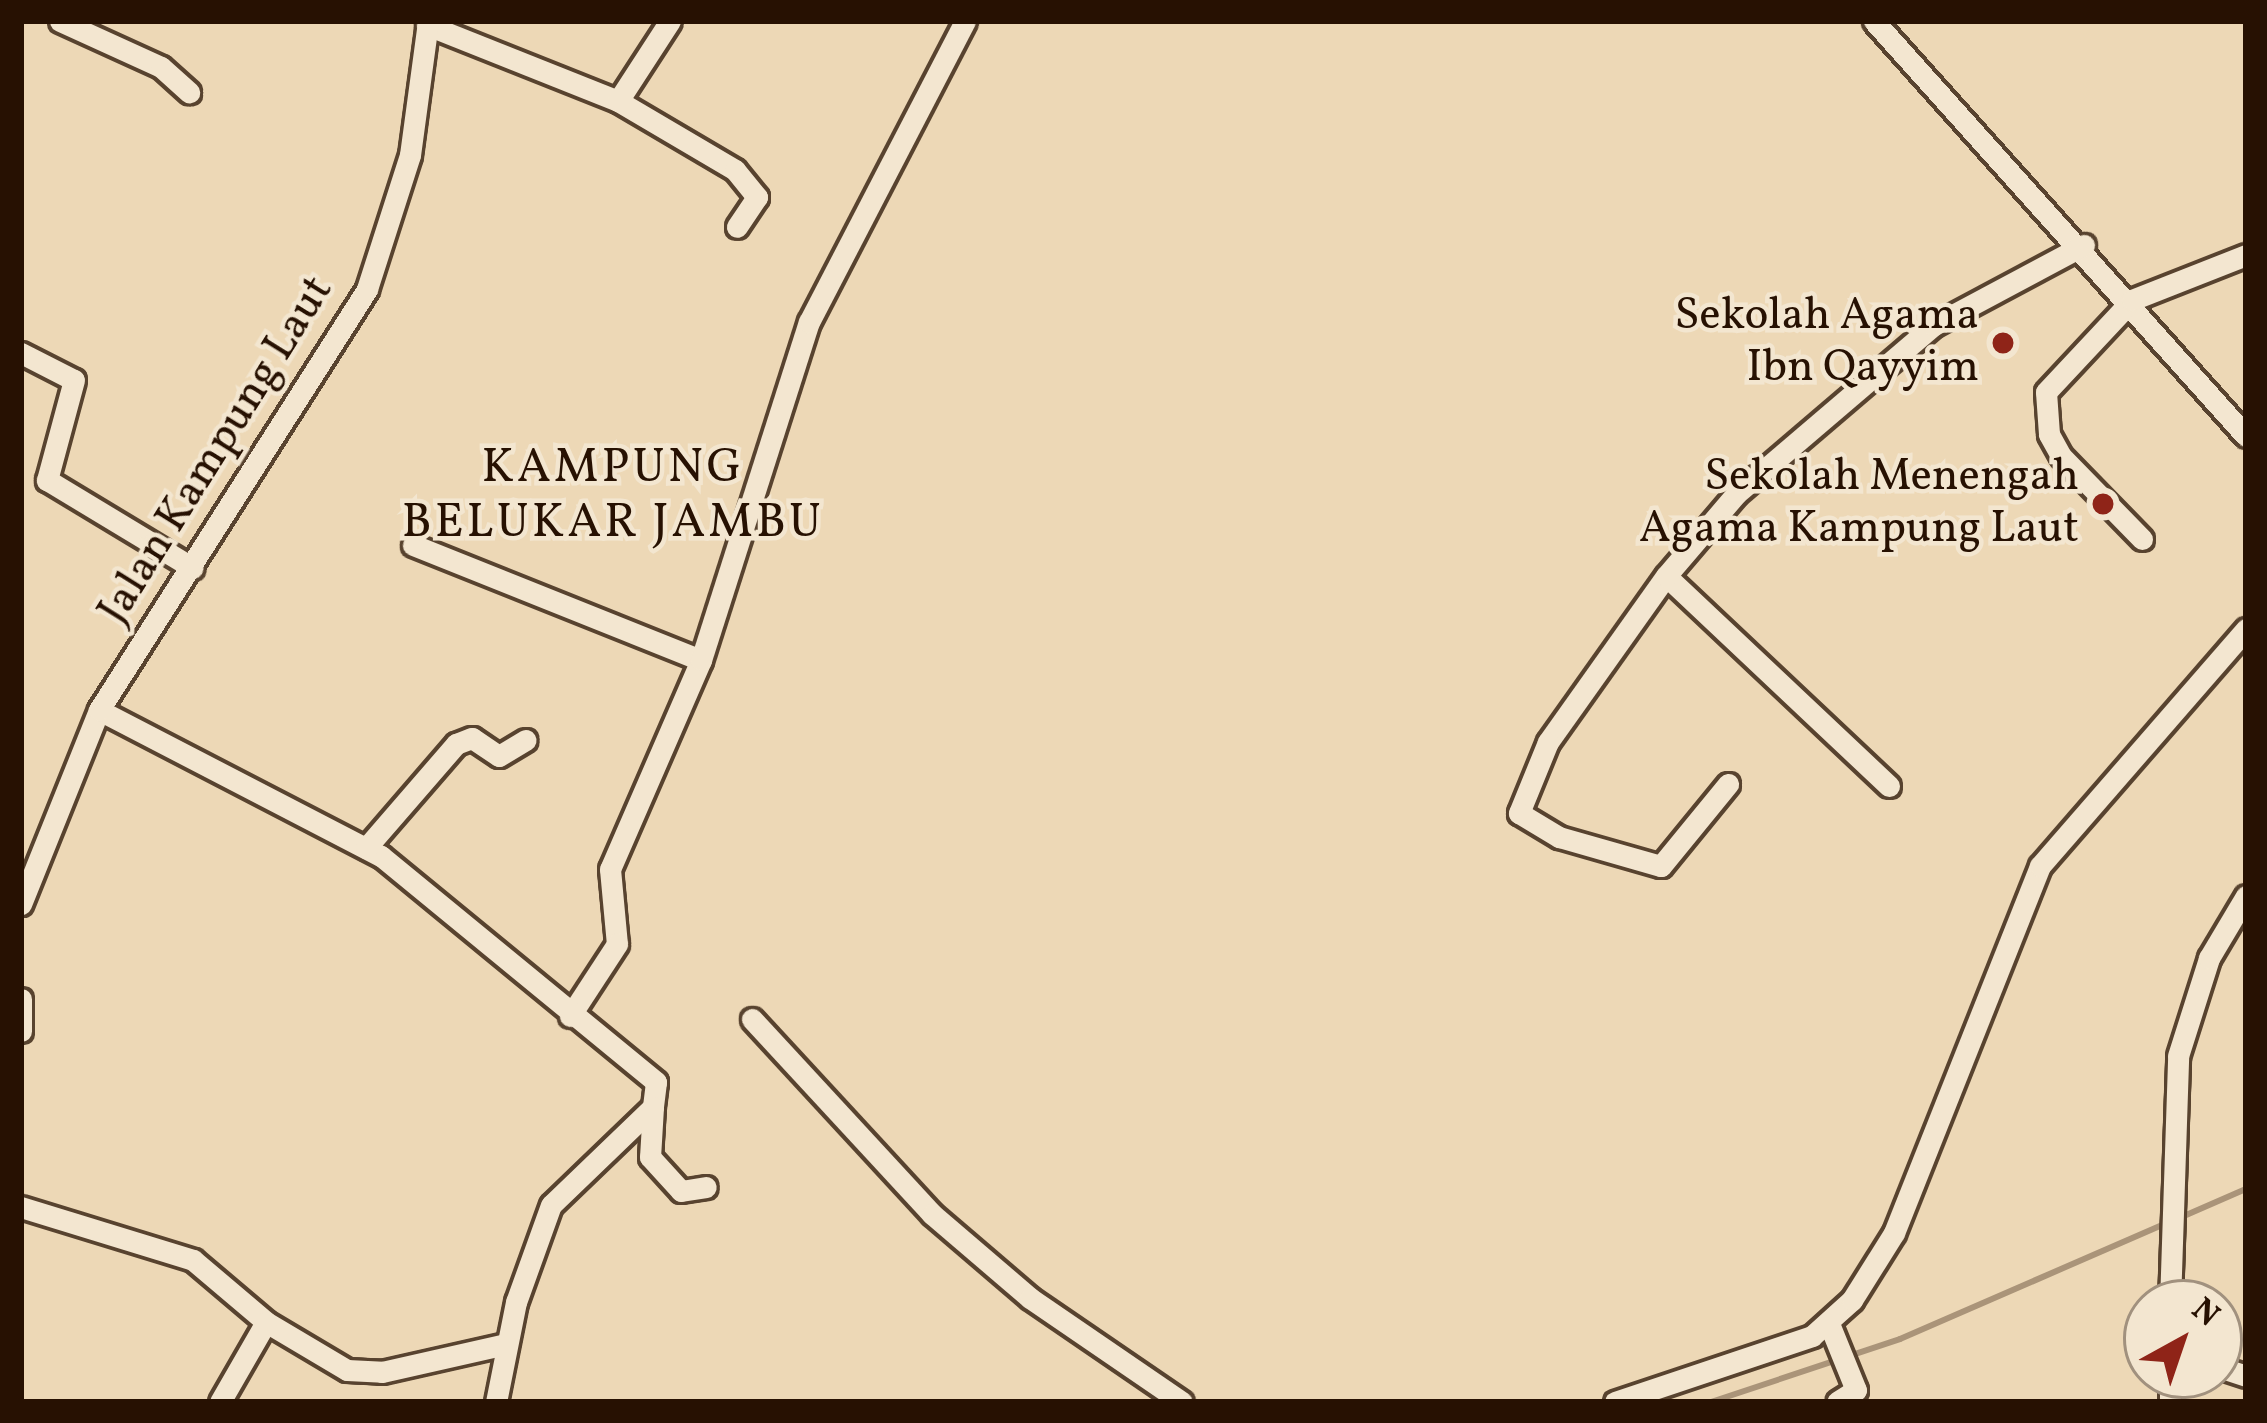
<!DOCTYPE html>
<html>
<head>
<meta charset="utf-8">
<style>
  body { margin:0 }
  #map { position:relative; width:2267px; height:1423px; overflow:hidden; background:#edd8b6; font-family:Vollkorn,serif }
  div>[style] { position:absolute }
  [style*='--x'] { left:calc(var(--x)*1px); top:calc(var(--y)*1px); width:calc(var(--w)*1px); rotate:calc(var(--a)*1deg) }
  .stream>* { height:6px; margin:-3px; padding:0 3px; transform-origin:3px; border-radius:3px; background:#aa9479 }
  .roads { filter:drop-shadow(3px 0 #58432f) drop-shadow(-3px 0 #58432f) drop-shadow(0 3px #58432f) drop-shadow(0 -3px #58432f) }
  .minor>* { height:21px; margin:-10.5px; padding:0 10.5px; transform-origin:10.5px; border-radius:10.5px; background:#f3e6d0 }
  .dots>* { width:33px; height:33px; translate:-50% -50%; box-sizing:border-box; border:6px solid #f3e6d0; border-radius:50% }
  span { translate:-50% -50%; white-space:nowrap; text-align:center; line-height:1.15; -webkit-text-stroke:9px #f3e6d0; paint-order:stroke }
  .poi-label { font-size:45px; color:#271102 }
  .right { translate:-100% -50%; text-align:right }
  .street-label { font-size:45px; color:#271102 }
  .neighbourhood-label { font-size:48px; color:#271102; letter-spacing:3px }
  .frame { position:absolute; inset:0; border:24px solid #271102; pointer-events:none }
  .north { position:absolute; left:2123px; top:1279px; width:120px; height:120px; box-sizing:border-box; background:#f3e6d0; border:3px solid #a1917e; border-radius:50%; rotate:40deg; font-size:33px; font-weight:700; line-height:48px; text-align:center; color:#271102 }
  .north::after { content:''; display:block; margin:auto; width:42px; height:54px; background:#8f2418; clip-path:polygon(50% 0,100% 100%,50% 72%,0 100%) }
</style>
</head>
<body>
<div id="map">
  <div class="stream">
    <div style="--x:2177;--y:1219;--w:75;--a:-23.5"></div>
    <div style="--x:1711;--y:1402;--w:199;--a:-18.4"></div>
    <div style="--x:1900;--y:1339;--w:289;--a:-23.5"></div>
  </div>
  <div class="roads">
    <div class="minor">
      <div style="--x:60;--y:21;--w:111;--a:24.5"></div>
      <div style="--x:161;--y:67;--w:38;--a:42"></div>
      <div style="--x:1874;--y:21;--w:557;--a:48.13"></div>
      <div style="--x:427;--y:25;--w:206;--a:21.7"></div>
      <div style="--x:618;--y:101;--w:136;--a:30.5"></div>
      <div style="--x:735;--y:170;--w:35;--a:51"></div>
      <div style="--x:757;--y:197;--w:36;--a:124"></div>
      <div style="--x:618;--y:101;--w:95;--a:-57"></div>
      <div style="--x:21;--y:353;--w:59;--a:27"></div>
      <div style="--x:74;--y:380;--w:104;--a:105.1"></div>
      <div style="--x:47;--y:480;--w:170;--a:31.1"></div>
      <div style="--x:2142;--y:539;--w:116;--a:-134.3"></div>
      <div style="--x:2061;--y:456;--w:25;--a:-119"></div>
      <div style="--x:2049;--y:434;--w:42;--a:-94.1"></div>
      <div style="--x:2046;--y:392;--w:126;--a:-46.9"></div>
      <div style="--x:2132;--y:300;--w:123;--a:-21.5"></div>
      <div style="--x:413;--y:545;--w:310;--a:21.8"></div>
      <div style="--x:701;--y:660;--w:228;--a:113.5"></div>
      <div style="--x:610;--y:869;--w:75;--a:84.7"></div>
      <div style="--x:617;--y:944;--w:86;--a:123.1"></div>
      <div style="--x:1666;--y:576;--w:204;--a:125.4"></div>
      <div style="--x:1548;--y:742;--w:77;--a:112.2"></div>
      <div style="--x:1519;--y:813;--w:47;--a:31"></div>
      <div style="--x:1559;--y:837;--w:106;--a:15.9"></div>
      <div style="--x:1661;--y:866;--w:106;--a:-50.7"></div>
      <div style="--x:701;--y:660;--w:355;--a:-72.3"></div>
      <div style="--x:809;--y:322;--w:339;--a:-62.6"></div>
      <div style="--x:99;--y:710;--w:318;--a:27.4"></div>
      <div style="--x:381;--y:856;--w:356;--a:39.4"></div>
      <div style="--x:656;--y:1082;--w:25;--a:97"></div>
      <div style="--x:653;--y:1107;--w:141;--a:136.1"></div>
      <div style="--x:551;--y:1205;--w:103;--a:109.8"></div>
      <div style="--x:516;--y:1302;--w:102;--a:101.3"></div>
      <div style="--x:1889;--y:786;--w:306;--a:-136.7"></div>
      <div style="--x:1666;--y:576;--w:108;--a:-49.5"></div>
      <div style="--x:1736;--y:494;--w:260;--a:-40.5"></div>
      <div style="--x:1934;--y:325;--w:170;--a:-28.1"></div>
      <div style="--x:366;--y:848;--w:138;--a:-49.1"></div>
      <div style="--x:456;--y:744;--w:17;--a:-21"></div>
      <div style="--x:472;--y:738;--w:32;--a:34"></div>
      <div style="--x:499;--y:756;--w:31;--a:-31"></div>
      <div style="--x:21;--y:904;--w:209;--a:-68.1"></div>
      <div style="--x:99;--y:710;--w:499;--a:-57.5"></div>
      <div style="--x:367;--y:289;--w:141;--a:-72.2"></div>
      <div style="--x:410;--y:155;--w:135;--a:-82.3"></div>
      <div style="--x:21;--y:999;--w:32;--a:90"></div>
      <div style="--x:752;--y:1019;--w:265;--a:47.3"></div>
      <div style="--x:932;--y:1214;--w:129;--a:40.6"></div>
      <div style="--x:1030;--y:1298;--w:184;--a:34.4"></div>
      <div style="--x:653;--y:1107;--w:50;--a:93.4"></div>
      <div style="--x:650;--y:1157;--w:46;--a:47.6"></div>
      <div style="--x:681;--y:1191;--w:25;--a:-9"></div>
      <div style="--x:21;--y:1207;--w:180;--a:17.1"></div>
      <div style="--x:193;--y:1260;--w:96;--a:40.3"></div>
      <div style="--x:266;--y:1322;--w:94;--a:30.7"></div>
      <div style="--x:347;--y:1370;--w:35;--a:3"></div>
      <div style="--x:382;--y:1372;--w:127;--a:-12.7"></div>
      <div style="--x:2170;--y:1303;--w:247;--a:-88.1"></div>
      <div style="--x:2178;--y:1056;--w:103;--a:-72.4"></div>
      <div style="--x:2209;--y:958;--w:72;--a:-59.2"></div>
      <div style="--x:1830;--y:1326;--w:69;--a:67.9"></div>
      <div style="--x:1856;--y:1390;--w:22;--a:148"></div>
      <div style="--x:2219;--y:1367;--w:28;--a:18"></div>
      <div style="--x:220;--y:1402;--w:92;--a:-60.1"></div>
      <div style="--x:1615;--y:1402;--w:208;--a:-18.5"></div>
      <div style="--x:1812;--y:1336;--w:54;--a:-42"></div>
      <div style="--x:1852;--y:1300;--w:79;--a:-57.9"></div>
      <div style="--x:1894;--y:1233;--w:395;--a:-68.3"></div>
      <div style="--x:2040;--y:866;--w:314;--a:-49"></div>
      <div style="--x:2170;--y:1402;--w:27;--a:-90"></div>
    </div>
  </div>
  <div class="dots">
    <div style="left:2003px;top:343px;background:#8f2418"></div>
    <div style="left:2103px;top:504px;background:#8f2418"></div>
  </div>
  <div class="poi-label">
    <span class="right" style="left:1979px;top:343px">Sekolah Agama<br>Ibn Qayyim</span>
    <span class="right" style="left:2079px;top:504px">Sekolah Menengah<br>Agama Kampung Laut</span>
  </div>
  <div class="street-label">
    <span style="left:217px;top:451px;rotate:-58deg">Jalan Kampung Laut</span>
  </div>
  <div class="neighbourhood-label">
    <span style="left:613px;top:496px">KAMPUNG<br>BELUKAR JAMBU</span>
  </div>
  <div class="frame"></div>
  <div class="north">N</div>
</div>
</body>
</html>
